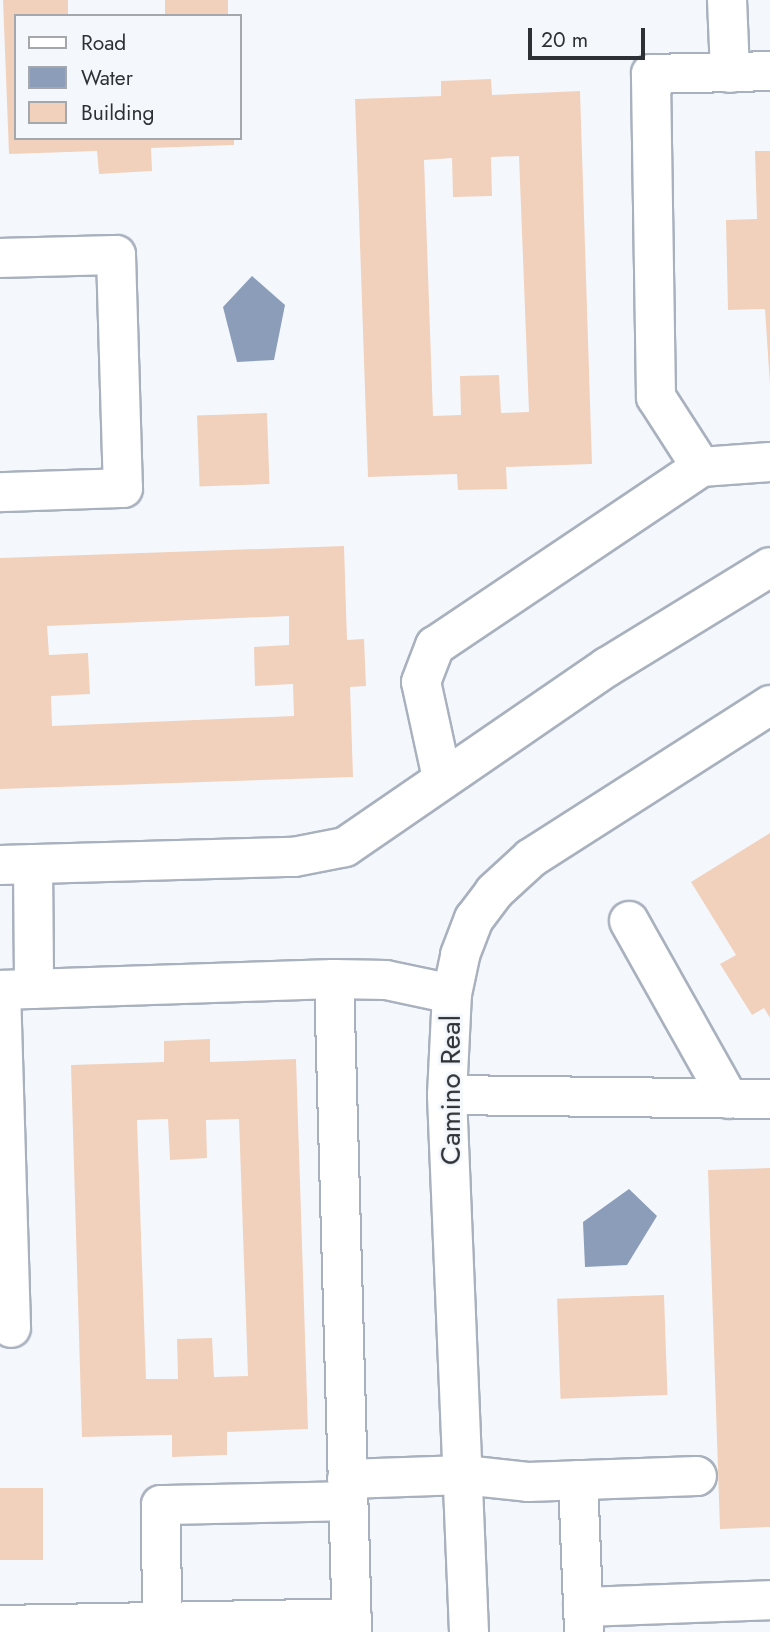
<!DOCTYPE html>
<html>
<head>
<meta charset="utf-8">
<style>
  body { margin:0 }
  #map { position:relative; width:770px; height:1632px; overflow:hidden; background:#f4f8fd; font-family:Jost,sans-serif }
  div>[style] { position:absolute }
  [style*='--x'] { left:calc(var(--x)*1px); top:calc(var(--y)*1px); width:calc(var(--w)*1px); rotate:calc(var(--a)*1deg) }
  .water>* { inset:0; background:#8b9db9 }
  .building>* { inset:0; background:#f1d1bc; transform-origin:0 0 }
  .roads { filter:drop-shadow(2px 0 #a9b1be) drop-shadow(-2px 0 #a9b1be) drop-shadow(0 2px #a9b1be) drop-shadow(0 -2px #a9b1be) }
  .minor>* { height:38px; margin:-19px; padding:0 19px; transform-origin:19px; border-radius:19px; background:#fff }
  span { translate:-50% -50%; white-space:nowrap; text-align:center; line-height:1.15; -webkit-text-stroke:6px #f4f8fd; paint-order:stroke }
  .street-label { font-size:28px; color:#2d3035 }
  .legend { position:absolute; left:14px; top:14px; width:228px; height:126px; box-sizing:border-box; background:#f4f8fd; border:2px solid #a4a8ad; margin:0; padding:9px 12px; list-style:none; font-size:21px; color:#2d3035 }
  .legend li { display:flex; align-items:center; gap:14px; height:35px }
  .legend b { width:35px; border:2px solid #a4a8ad }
  .scale { position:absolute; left:528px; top:28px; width:117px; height:32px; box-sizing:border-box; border:4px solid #2d3035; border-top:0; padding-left:9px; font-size:21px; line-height:24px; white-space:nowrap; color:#2d3035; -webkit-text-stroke:5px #f4f8fd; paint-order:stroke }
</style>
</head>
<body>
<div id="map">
  <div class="water">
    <div style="clip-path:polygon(252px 276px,285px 305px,274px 360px,237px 362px,223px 307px)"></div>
    <div style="clip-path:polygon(629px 1189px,657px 1216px,627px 1265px,585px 1267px,583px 1222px)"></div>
  </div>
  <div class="building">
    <div style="clip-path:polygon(3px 0,68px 0,68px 16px,16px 16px,16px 138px,234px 138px,234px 145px,151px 148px,152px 171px,99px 174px,97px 151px,9px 154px)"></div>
    <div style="left:165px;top:0;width:63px;height:16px"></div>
    <div style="clip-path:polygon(evenodd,491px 79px,492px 95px,580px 91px,592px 464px,506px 467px,507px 489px,458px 490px,457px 474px,368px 477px,355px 99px,441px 96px,441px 81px,491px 79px,519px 156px,529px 412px,501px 413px,499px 375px,460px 376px,461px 415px,433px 416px,424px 160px,452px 158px,453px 197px,492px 196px,491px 157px,519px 156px)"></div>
    <div style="clip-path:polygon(755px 151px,770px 151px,770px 385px,765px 309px,728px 310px,726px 220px,757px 219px)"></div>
    <div style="left:267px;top:413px;width:71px;height:70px;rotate:88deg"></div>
    <div style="clip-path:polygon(evenodd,344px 546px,347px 640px,364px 639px,366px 686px,350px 687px,353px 777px,0 789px,0 558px,344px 546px,289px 616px,289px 645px,254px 647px,255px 686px,293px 684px,294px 716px,52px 726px,51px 696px,90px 694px,88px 653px,49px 655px,47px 626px,289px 616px)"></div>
    <div style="clip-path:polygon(770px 833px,770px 1018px,764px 1008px,752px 1015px,720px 964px,736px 955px,691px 882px)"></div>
    <div style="clip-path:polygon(evenodd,210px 1039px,210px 1062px,296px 1059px,308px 1429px,227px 1432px,227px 1455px,172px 1457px,172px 1435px,82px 1437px,71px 1065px,164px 1062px,164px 1041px,210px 1039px,168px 1119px,170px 1160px,207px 1158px,206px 1120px,239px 1119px,248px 1376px,214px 1377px,212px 1338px,177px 1339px,178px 1379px,146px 1379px,137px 1120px,168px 1119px)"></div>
    <div style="clip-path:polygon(770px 1168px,770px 1527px,720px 1529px,708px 1170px)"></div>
    <div style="left:664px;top:1295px;width:100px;height:107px;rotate:88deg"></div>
    <div style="left:0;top:1488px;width:43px;height:72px"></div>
  </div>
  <div class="roads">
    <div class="minor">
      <div style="--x:727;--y:0;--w:73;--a:87.6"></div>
      <div style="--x:0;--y:258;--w:116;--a:-1.5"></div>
      <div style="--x:116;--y:255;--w:233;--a:88.3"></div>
      <div style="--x:123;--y:488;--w:123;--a:178.1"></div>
      <div style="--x:701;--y:467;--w:83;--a:-122.7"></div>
      <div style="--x:656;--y:397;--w:323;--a:-90.9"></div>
      <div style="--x:651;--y:74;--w:119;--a:-1.4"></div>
      <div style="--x:442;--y:778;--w:98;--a:-102.3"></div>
      <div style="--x:421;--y:682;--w:39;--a:-69"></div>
      <div style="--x:435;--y:646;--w:321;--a:-33.9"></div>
      <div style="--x:701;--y:467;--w:69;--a:-4.1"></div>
      <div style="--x:33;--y:864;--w:125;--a:89.5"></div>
      <div style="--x:0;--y:865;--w:294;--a:-1.6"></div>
      <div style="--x:294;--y:857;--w:52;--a:-11.1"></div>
      <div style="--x:345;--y:847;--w:318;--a:-34.5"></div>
      <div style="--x:607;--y:667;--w:191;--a:-31.5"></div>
      <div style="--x:629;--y:921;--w:204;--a:60.7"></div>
      <div style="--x:334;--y:979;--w:653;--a:88.42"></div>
      <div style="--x:0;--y:990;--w:334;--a:-1.9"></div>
      <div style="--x:334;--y:979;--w:52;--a:1.1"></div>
      <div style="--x:386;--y:980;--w:67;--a:12"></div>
      <div style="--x:1;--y:990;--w:338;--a:88.3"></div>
      <div style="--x:447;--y:1095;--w:323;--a:0.7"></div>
      <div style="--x:347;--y:1479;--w:117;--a:-2"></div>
      <div style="--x:464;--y:1475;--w:64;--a:6.2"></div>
      <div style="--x:528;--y:1482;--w:169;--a:-2"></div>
      <div style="--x:578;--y:1480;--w:152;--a:87.7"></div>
      <div style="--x:583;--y:1607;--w:187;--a:-2.1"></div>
      <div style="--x:162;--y:1624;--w:119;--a:-90.5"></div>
      <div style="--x:161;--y:1505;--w:187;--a:-1.2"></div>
      <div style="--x:0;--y:1625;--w:352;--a:-1.1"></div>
      <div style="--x:469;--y:1632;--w:537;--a:-92.35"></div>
      <div style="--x:447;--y:1095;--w:101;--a:-87.2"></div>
      <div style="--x:452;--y:994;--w:40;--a:-78"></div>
      <div style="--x:460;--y:955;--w:39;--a:-69"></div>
      <div style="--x:474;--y:919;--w:34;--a:-53"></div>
      <div style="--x:494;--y:892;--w:50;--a:-42.6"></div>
      <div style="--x:531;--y:858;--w:284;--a:-32.6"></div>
    </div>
  </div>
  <div class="street-label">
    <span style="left:451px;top:1090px;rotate:-90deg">Camino Real</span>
  </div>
  <ul class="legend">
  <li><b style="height:9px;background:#fff"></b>Road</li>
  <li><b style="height:19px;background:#8b9db9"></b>Water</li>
  <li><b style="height:19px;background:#f1d1bc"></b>Building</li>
  </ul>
  <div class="scale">20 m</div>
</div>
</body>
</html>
